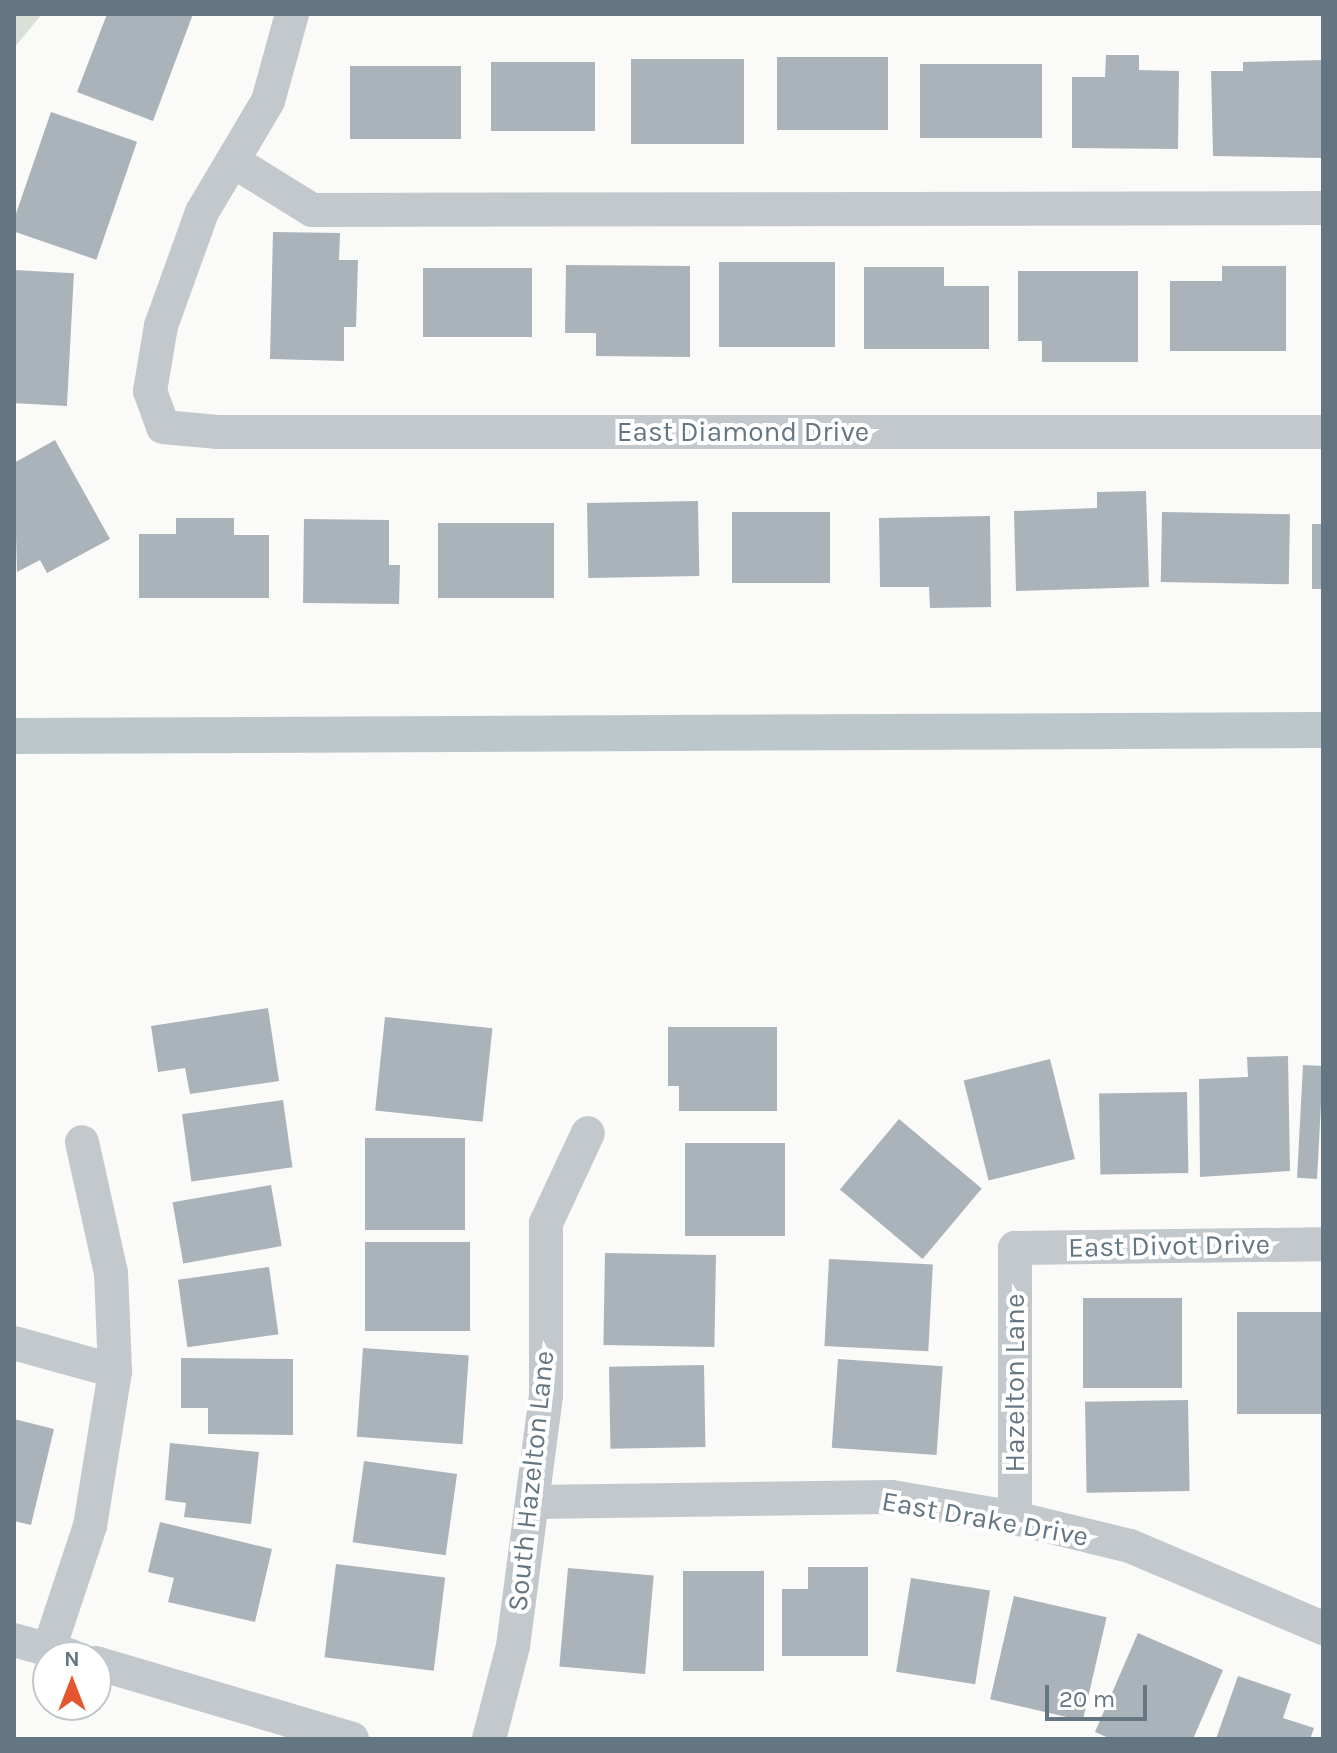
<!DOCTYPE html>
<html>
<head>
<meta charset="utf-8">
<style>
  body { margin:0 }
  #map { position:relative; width:1337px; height:1753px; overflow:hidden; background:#fafaf8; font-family:Karla,sans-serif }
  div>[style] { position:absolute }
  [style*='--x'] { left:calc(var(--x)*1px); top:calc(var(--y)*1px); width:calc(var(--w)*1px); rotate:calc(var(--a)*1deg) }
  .green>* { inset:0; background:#dadfd7 }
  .canal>* { height:36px; margin:-18px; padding:0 18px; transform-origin:18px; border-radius:18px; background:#bbc7cb }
  .building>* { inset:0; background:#aab3b9; transform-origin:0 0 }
  .minor>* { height:34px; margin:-17px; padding:0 17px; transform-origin:17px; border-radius:17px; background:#c3c8cc }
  span { translate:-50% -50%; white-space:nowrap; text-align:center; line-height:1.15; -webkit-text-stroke:8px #fff; paint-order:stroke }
  .street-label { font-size:28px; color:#657683 }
  .frame { position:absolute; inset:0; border:16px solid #657683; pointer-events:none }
  .north { position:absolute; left:32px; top:1641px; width:80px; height:80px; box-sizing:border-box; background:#fff; border:2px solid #c1c8cd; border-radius:50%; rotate:0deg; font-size:22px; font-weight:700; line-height:32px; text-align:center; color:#657683 }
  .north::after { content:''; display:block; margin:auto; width:28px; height:36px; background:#e4572e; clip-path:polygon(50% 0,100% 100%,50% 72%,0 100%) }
  .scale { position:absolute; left:1045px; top:1685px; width:102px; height:36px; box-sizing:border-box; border:4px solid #657683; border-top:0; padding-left:10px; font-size:24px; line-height:28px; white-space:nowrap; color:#657683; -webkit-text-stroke:6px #fff; paint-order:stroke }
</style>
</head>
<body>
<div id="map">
  <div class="green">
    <div style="clip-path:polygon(14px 14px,42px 14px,14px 48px)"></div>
  </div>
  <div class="canal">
    <div style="--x:14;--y:736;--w:1309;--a:-0.26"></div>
  </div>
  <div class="building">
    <div style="clip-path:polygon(107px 14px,193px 14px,153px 121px,77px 92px)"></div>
    <div style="clip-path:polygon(1106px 55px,1139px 55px,1139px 70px,1179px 71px,1178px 149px,1072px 148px,1072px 77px,1105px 77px)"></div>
    <div style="left:777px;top:57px;width:111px;height:73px"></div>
    <div style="left:631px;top:59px;width:113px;height:85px"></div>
    <div style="clip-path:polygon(1323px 60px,1323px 158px,1213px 156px,1211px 71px,1243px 71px,1243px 62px)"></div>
    <div style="left:491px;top:62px;width:104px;height:69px"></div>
    <div style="left:920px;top:64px;width:122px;height:74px"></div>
    <div style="left:350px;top:66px;width:111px;height:73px"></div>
    <div style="left:51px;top:112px;width:91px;height:125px;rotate:19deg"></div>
    <div style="clip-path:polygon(273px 232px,340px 233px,339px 260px,358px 260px,356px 327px,344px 327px,344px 361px,270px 359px)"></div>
    <div style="left:719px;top:262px;width:116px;height:85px"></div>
    <div style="clip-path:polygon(566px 265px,690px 266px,690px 357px,596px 356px,596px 333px,565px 333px)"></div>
    <div style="clip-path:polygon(1222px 266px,1286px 266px,1286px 351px,1170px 351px,1170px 281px,1222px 281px)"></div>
    <div style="clip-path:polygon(864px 267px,944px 267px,944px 286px,989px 286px,989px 349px,864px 349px)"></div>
    <div style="left:423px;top:268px;width:109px;height:69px"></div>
    <div style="left:14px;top:270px;width:60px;height:133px;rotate:3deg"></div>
    <div style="clip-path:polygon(1018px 271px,1138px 271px,1138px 362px,1042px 362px,1042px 341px,1018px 341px)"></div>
    <div style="clip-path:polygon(55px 440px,110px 539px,47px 573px,40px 560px,17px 572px,14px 463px)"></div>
    <div style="clip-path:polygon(1146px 491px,1149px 587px,1016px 591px,1014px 511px,1097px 508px,1097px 492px)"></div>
    <div style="left:698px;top:501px;width:75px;height:111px;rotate:89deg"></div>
    <div style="left:732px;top:512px;width:98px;height:71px"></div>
    <div style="left:1162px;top:512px;width:128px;height:70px;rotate:1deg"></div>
    <div style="clip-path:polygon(990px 516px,991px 607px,930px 608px,929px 587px,880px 587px,879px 518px)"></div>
    <div style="clip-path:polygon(176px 518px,234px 518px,234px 535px,269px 535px,269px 598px,139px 598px,139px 534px,176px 534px)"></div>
    <div style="clip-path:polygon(304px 519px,389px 520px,389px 565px,400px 565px,399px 604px,303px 603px)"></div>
    <div style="left:438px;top:523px;width:116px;height:75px"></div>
    <div style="left:1312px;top:524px;width:11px;height:65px"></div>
    <div style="clip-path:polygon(268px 1008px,279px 1081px,190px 1094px,185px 1068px,158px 1072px,151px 1026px)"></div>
    <div style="left:385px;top:1017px;width:108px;height:94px;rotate:6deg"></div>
    <div style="clip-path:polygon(668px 1027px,777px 1027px,777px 1111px,679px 1111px,679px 1086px,668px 1086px)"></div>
    <div style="clip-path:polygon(1288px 1056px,1290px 1171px,1200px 1177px,1199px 1079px,1248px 1077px,1247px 1057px)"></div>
    <div style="left:1050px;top:1059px;width:103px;height:89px;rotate:76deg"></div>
    <div style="left:1303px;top:1065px;width:20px;height:113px;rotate:3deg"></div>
    <div style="left:1187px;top:1092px;width:81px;height:88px;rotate:89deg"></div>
    <div style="left:283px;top:1100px;width:68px;height:102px;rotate:82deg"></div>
    <div style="left:899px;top:1119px;width:108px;height:92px;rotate:40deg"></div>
    <div style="left:365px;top:1138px;width:100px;height:92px"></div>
    <div style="left:685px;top:1143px;width:100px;height:93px"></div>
    <div style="left:271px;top:1185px;width:62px;height:100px;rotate:80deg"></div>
    <div style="left:365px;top:1242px;width:105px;height:89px"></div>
    <div style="left:605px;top:1253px;width:111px;height:92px;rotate:1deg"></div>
    <div style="left:829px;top:1259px;width:104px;height:87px;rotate:3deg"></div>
    <div style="left:269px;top:1267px;width:68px;height:92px;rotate:82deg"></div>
    <div style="left:1083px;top:1298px;width:99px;height:90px"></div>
    <div style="left:1323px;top:1312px;width:102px;height:86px;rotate:90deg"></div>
    <div style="left:363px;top:1348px;width:106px;height:89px;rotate:4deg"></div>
    <div style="clip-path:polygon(181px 1358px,293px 1359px,293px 1435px,208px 1434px,208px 1408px,181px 1408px)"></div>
    <div style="left:838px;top:1359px;width:105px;height:89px;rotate:4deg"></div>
    <div style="left:704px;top:1365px;width:82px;height:95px;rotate:89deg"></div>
    <div style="left:1188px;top:1400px;width:91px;height:103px;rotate:89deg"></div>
    <div style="clip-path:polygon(14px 1419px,54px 1429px,31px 1525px,14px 1521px)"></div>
    <div style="clip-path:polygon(170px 1443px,259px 1452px,251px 1524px,184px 1517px,186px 1503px,165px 1500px)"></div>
    <div style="left:364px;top:1461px;width:94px;height:82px;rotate:8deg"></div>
    <div style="clip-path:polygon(160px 1522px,272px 1549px,255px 1622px,168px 1602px,174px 1578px,148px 1572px)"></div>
    <div style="left:336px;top:1564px;width:110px;height:94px;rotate:7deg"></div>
    <div style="clip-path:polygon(808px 1567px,868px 1567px,868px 1656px,782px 1656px,782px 1589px,808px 1589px)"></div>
    <div style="left:568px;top:1568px;width:86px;height:99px;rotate:5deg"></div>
    <div style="left:683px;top:1571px;width:81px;height:100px"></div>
    <div style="left:911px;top:1578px;width:80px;height:95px;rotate:9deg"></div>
    <div style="left:1014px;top:1596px;width:95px;height:106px;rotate:13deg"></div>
    <div style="clip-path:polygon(1138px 1633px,1223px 1670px,1193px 1739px,1111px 1739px,1095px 1732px)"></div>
    <div style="clip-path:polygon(1238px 1676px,1291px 1694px,1283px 1718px,1314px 1728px,1310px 1739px,1216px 1739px)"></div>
  </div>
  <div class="minor">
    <div style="--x:292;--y:14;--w:90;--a:105.4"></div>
    <div style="--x:268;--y:101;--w:129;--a:120.7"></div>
    <div style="--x:202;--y:212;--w:121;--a:109.8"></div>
    <div style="--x:161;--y:326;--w:66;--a:99.6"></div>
    <div style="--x:150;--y:391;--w:38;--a:70"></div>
    <div style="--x:163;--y:427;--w:55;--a:5.2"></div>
    <div style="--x:218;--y:432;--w:1105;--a:0"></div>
    <div style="--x:233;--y:161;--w:93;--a:31.8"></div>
    <div style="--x:312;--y:210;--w:1011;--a:-0.11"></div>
    <div style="--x:14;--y:1343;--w:105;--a:15.5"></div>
    <div style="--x:534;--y:1502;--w:358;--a:-0.8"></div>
    <div style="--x:892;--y:1497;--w:125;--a:9.7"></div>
    <div style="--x:1015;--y:1518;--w:118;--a:13.7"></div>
    <div style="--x:1130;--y:1546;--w:210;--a:23"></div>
    <div style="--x:1015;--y:1518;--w:270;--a:-90"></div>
    <div style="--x:1015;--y:1248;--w:308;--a:-0.7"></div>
    <div style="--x:14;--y:1640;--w:59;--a:15.7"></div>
    <div style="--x:49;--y:1649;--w:130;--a:-71.6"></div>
    <div style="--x:90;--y:1526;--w:157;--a:-80.8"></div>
    <div style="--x:115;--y:1371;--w:98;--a:-92.3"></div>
    <div style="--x:111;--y:1273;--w:134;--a:-102.5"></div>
    <div style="--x:96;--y:1663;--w:267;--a:16.5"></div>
    <div style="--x:489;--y:1739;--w:96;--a:-75.5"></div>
    <div style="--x:513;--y:1646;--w:253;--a:-82.5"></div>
    <div style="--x:546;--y:1395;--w:172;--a:-90"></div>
    <div style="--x:546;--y:1223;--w:99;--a:-65"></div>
  </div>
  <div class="street-label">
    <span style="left:743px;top:432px">East Diamond Drive</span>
    <span style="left:1169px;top:1246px;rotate:-1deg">East Divot Drive</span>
    <span style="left:1015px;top:1383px;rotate:-90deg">Hazelton Lane</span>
    <span style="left:531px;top:1481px;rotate:-84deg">South Hazelton Lane</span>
    <span style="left:985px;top:1519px;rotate:10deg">East Drake Drive</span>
  </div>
  <div class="frame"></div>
  <div class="north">N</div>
  <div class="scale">20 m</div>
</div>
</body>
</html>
